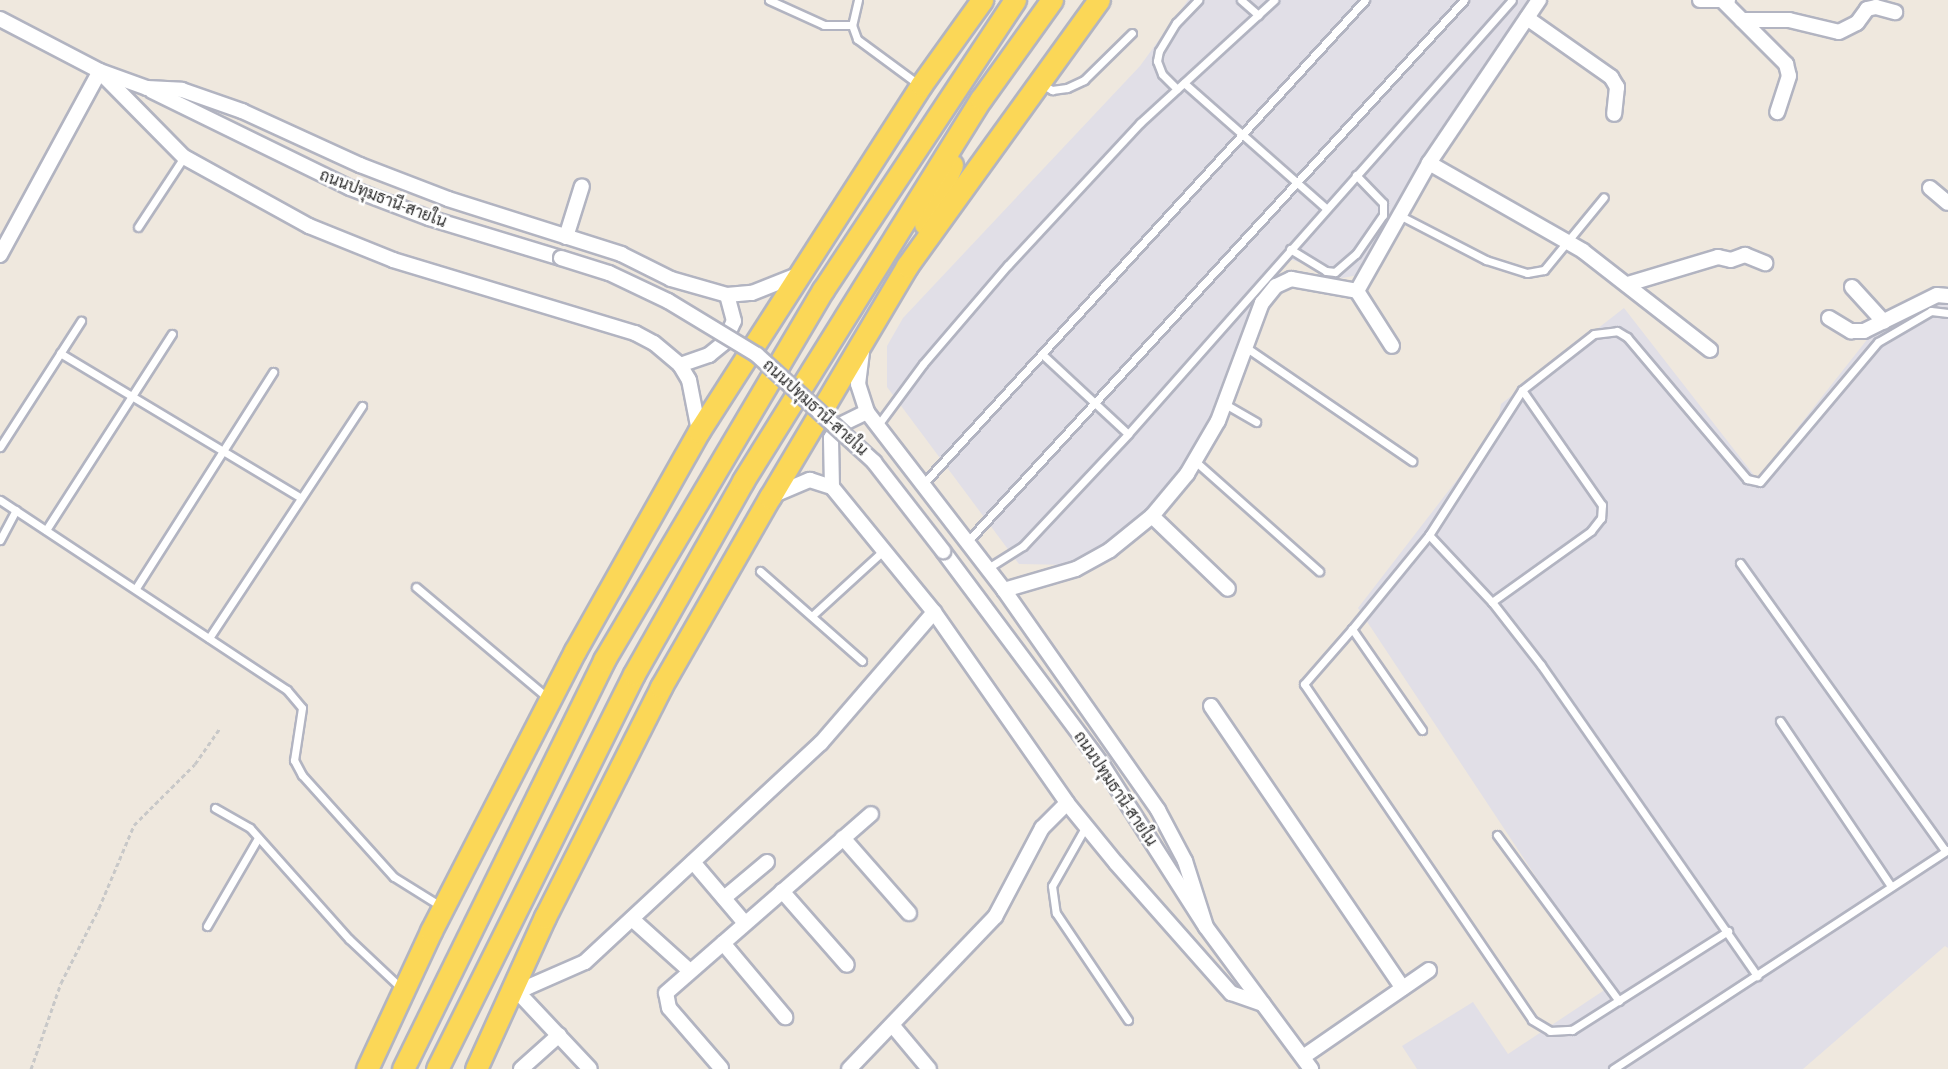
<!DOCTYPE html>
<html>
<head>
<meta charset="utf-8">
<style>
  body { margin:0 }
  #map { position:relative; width:1948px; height:1069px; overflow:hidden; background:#efe8de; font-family:"Source Sans 3",Sarabun,sans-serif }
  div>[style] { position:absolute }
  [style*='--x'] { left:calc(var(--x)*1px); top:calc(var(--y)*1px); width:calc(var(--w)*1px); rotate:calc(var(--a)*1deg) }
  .industrial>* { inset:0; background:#e1dfe7 }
  .path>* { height:3px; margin-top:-1.5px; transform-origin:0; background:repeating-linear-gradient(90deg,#c8c8c8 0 4.5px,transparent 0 7.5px) }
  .roads { filter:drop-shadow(2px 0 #b2b4c1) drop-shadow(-2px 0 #b2b4c1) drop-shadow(0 2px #b2b4c1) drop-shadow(0 -2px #b2b4c1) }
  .service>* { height:7px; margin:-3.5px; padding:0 3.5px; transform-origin:3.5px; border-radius:3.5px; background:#fff }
  .minor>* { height:14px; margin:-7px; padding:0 7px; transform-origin:7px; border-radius:7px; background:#fff }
  .primary>* { height:21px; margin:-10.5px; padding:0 10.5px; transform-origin:10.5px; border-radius:10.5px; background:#fbd757 }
  .bridges { filter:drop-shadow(2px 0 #b2b4c1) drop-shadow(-2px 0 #b2b4c1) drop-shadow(0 2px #b2b4c1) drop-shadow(0 -2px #b2b4c1) }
  .minor-bridge>* { height:14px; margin:-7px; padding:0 7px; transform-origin:7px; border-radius:7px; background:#fff }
  span { translate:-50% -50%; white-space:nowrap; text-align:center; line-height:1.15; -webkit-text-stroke:5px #fff; paint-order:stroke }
  .street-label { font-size:16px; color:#2c2c2c }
</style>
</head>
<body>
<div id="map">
  <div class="industrial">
    <div style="clip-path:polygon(1188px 0,1535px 0,1359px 275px,1342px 278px,1290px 259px,1266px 286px,1244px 325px,1202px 438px,1154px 504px,1125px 530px,1072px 565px,1019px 564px,887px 387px,887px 346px,903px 318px,1140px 66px)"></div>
    <div style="clip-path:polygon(1948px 296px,1948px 948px,1945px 946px,1803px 1069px,1417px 1069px,1402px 1046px,1473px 1002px,1508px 1054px,1609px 987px,1358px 608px,1497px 428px,1501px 404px,1624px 308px,1757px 479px,1877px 327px)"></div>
  </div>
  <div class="path">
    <div style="--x:31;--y:1069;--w:91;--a:-70.8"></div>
    <div style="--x:61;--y:983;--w:84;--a:-63.1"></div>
    <div style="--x:99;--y:908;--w:90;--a:-67.1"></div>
    <div style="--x:134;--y:825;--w:86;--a:-45"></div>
    <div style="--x:195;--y:764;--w:44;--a:-55.2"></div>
  </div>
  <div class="roads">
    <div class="service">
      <div style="--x:769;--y:0;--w:60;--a:24.4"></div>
      <div style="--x:824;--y:25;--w:28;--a:0"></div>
      <div style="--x:858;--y:0;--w:26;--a:103"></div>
      <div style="--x:852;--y:25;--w:15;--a:70"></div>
      <div style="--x:857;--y:39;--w:76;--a:36.4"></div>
      <div style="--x:1241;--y:0;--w:23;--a:41"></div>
      <div style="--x:1184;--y:83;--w:189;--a:41.4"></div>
      <div style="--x:1041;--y:84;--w:13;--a:29"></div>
      <div style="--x:1052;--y:90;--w:15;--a:-8"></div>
      <div style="--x:1067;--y:88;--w:19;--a:-25"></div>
      <div style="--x:1084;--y:80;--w:67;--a:-44.4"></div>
      <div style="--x:1177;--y:89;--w:21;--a:-135"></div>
      <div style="--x:1162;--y:74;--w:14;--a:-111"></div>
      <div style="--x:1157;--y:61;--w:10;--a:-79"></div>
      <div style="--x:1159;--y:51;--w:33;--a:-59"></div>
      <div style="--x:1176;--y:23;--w:32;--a:-46"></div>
      <div style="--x:1401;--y:216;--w:96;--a:27.4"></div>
      <div style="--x:1486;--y:260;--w:43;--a:17.6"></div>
      <div style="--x:1527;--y:273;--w:17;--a:-10"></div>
      <div style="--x:1544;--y:270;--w:94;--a:-50.6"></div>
      <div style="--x:138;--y:227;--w:84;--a:-56.7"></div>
      <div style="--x:1290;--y:249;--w:42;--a:31.4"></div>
      <div style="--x:1326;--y:271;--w:9;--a:6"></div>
      <div style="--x:1335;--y:272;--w:28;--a:-41"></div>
      <div style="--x:1356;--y:254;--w:47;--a:-55.3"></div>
      <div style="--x:1383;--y:215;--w:12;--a:-90"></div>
      <div style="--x:1383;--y:203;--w:39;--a:-134"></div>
      <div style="--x:1244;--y:346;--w:204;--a:34.4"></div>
      <div style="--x:60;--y:353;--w:281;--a:31"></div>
      <div style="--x:1042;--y:354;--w:117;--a:42.9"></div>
      <div style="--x:1522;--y:390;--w:91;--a:-37.9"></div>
      <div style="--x:1594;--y:334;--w:23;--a:-7"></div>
      <div style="--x:1617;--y:331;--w:12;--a:31"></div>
      <div style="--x:1627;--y:337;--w:186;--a:49.8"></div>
      <div style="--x:1747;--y:479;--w:13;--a:13"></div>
      <div style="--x:1760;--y:482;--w:183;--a:-49.9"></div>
      <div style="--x:1878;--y:342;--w:61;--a:-30.3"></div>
      <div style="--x:1931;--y:311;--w:17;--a:7"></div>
      <div style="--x:1225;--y:404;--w:36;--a:30"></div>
      <div style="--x:878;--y:425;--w:76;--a:-53.6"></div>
      <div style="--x:923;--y:364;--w:130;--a:-49.4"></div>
      <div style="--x:1008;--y:265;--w:194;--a:-47.1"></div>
      <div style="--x:1140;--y:123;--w:182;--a:-42.5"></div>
      <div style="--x:0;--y:447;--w:150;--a:-57.3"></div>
      <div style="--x:1195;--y:461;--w:166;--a:41.6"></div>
      <div style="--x:924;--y:483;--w:654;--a:-47.6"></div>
      <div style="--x:0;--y:500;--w:344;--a:33.5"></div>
      <div style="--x:287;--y:690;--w:23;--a:50"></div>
      <div style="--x:302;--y:708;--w:53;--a:98.7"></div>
      <div style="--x:294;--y:760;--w:17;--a:62"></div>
      <div style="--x:302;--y:775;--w:137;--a:48"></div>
      <div style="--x:394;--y:877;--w:57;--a:32"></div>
      <div style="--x:46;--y:530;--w:233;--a:-57.3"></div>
      <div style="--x:1429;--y:535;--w:92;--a:46.8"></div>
      <div style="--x:1492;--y:602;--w:80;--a:52.1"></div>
      <div style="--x:1541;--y:665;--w:379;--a:55.2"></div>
      <div style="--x:0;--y:540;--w:34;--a:-62"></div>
      <div style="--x:968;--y:541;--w:734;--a:-47.48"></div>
      <div style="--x:1740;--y:563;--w:353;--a:54.5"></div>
      <div style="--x:988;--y:568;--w:41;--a:-32.2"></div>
      <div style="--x:1023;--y:546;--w:154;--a:-46.8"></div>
      <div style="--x:1128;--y:434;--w:579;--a:-48.5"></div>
      <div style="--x:760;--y:571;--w:136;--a:41.4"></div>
      <div style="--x:416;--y:587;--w:172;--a:40.1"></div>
      <div style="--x:136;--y:588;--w:256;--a:-57.6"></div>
      <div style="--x:814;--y:614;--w:95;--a:-42.4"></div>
      <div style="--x:1352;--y:629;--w:73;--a:131.1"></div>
      <div style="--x:1304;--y:684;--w:406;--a:55.8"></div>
      <div style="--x:1532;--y:1020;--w:21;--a:31"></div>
      <div style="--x:1550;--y:1031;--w:22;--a:-3"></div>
      <div style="--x:1572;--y:1030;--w:185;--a:-32.4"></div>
      <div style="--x:209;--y:638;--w:278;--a:-56.6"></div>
      <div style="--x:1780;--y:721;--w:197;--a:56.1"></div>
      <div style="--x:1422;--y:730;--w:123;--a:-124.7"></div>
      <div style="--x:1352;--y:629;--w:122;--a:-50.7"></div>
      <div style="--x:1429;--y:535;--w:172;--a:-57.3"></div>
      <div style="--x:1522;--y:390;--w:140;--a:55.2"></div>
      <div style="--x:1602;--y:505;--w:13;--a:94"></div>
      <div style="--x:1601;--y:518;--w:16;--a:128"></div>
      <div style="--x:1591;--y:531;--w:122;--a:144.4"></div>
      <div style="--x:215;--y:808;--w:40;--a:29.7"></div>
      <div style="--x:250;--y:828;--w:149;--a:48.3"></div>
      <div style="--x:349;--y:939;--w:73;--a:43.3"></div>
      <div style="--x:1086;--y:826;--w:69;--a:119.5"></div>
      <div style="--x:1052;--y:886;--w:27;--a:82"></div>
      <div style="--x:1056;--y:913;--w:129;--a:56.1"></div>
      <div style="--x:1497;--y:835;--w:206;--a:53.7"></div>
      <div style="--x:207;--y:926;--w:102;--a:-59.9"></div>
      <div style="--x:1613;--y:1069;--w:400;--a:-33.2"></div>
    </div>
    <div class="minor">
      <div style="--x:1700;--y:0;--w:28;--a:0"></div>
      <div style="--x:1724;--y:2;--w:88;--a:45"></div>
      <div style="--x:1786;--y:64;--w:12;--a:76"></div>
      <div style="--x:1789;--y:76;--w:38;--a:108"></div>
      <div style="--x:1527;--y:18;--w:103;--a:35.1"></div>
      <div style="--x:1611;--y:77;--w:12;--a:59"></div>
      <div style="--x:1617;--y:87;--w:27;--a:96"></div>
      <div style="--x:0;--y:19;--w:113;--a:27.5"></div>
      <div style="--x:100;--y:71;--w:50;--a:19.9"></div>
      <div style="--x:147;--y:88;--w:35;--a:3"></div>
      <div style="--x:182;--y:90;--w:64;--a:19.3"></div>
      <div style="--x:242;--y:111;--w:130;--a:24.6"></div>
      <div style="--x:360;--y:165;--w:94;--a:21.1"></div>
      <div style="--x:448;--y:199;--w:182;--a:17.6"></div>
      <div style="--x:621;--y:254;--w:56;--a:26.6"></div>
      <div style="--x:671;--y:279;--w:58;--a:15.9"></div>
      <div style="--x:727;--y:295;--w:25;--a:-5"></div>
      <div style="--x:752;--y:293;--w:48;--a:-21.8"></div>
      <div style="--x:1742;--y:20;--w:47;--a:0"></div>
      <div style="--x:1789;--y:20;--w:51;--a:13.5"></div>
      <div style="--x:1839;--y:32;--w:20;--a:-27"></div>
      <div style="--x:1857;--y:23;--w:17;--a:-54"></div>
      <div style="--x:1867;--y:9;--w:9;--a:-13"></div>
      <div style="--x:1876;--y:7;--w:20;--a:15"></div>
      <div style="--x:103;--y:75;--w:115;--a:45.4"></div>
      <div style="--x:184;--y:157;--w:143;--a:28.9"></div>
      <div style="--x:309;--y:226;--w:91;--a:22"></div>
      <div style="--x:393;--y:260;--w:253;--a:16.8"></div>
      <div style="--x:635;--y:333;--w:21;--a:28"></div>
      <div style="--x:654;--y:343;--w:34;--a:40"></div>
      <div style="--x:680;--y:365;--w:17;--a:59"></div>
      <div style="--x:689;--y:380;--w:52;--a:78.9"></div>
      <div style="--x:152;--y:91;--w:220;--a:26.1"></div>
      <div style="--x:350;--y:188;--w:85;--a:20.8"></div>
      <div style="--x:429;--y:218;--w:138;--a:16.9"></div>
      <div style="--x:1429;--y:163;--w:177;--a:29.7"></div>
      <div style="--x:1583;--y:251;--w:161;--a:37.9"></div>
      <div style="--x:1930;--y:188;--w:23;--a:40"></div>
      <div style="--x:566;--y:237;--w:53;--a:-72.6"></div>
      <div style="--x:0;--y:255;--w:209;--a:-61.5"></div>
      <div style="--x:1628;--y:284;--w:94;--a:-16.7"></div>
      <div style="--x:1718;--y:257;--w:13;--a:13"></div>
      <div style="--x:1731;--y:260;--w:15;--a:-20"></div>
      <div style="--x:1745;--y:255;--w:22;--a:22"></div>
      <div style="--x:1852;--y:287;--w:47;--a:47.6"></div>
      <div style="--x:1357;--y:291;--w:65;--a:57.5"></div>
      <div style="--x:1829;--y:318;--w:26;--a:31"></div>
      <div style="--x:1851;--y:331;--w:13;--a:0"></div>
      <div style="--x:1864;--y:331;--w:81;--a:-26.3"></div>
      <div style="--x:1937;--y:295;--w:11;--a:5"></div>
      <div style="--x:862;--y:352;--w:32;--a:97"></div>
      <div style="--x:858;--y:384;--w:29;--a:72"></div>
      <div style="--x:867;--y:412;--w:225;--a:52.4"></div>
      <div style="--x:1004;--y:590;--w:269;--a:55"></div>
      <div style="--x:1158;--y:810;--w:58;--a:62.1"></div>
      <div style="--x:1185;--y:861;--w:69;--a:72.3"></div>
      <div style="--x:680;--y:365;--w:31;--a:-19"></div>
      <div style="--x:709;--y:355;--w:19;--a:-39"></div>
      <div style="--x:724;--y:343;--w:24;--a:-66"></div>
      <div style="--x:734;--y:321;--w:27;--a:-105"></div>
      <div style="--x:832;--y:487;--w:49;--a:-91.2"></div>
      <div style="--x:831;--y:438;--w:16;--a:-55"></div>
      <div style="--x:840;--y:425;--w:30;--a:-26"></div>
      <div style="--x:774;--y:495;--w:39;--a:-23"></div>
      <div style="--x:810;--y:480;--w:23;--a:18"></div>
      <div style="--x:832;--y:487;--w:161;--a:50.8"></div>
      <div style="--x:934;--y:612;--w:233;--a:55.1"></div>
      <div style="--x:1067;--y:803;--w:77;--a:50.8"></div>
      <div style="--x:1116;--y:863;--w:174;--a:48.5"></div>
      <div style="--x:1231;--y:993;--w:34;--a:19"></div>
      <div style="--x:1152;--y:516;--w:105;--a:43.8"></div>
      <div style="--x:943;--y:551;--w:268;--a:53.3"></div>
      <div style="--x:1103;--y:766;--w:191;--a:57.4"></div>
      <div style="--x:1206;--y:927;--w:177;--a:53.5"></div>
      <div style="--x:1004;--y:590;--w:75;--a:-16.3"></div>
      <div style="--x:1076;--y:569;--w:39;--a:-29"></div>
      <div style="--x:1110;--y:550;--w:54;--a:-39"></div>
      <div style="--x:1152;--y:516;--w:55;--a:-50.2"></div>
      <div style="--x:1187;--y:474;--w:61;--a:-59.7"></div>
      <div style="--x:1218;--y:421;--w:126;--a:-69.6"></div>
      <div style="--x:1262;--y:303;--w:22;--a:-51"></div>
      <div style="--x:1276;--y:286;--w:17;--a:-25"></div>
      <div style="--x:1291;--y:279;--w:67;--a:10.3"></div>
      <div style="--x:1357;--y:291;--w:147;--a:-60.6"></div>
      <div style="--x:1429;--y:163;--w:197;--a:-56"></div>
      <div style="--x:1211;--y:706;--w:341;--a:55.8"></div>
      <div style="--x:843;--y:838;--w:100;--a:48.7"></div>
      <div style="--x:693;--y:862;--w:80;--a:49.6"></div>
      <div style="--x:782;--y:891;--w:98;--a:48.7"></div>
      <div style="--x:724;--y:898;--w:56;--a:-39.9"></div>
      <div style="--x:632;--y:919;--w:78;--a:41.9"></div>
      <div style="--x:723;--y:943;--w:97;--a:50"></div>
      <div style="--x:513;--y:987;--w:15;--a:0"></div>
      <div style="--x:528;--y:987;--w:62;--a:-23.7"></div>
      <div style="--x:585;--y:962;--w:322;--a:-42.9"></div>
      <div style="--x:821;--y:743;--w:173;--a:-49.2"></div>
      <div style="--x:513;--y:987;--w:112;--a:46.8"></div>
      <div style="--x:893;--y:1026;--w:56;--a:50.1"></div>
      <div style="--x:1303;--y:1057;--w:153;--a:-34.6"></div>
      <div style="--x:721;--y:1068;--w:79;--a:-130.9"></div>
      <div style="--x:669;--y:1008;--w:15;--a:-101"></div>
      <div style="--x:666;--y:993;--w:272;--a:-41.1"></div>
      <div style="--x:521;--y:1069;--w:51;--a:-41.8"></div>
      <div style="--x:849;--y:1069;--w:211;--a:-46.2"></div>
      <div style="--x:995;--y:917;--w:101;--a:-62.2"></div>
      <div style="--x:1042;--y:828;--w:35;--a:-45"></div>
    </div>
    <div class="primary">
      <div style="--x:925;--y:224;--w:65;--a:-65.4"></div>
      <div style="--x:367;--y:1069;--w:152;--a:-65.1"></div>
      <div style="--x:431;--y:931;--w:315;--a:-62.8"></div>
      <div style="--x:575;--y:651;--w:253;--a:-60.6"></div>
      <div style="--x:699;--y:431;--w:411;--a:-57.3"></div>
      <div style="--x:921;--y:85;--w:105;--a:-54.3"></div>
      <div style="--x:403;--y:1069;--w:456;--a:-63.8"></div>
      <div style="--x:604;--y:660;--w:430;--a:-59.4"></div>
      <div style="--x:823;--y:290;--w:348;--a:-56.5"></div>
      <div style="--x:437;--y:1069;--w:441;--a:-63.5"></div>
      <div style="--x:634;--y:674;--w:222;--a:-60.5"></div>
      <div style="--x:743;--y:481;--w:450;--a:-58.1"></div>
      <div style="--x:981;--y:99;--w:122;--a:-54.4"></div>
      <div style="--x:476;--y:1069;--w:167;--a:-65.6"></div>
      <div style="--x:545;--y:917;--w:258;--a:-63.2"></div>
      <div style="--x:661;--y:687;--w:219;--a:-60.2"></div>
      <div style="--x:770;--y:497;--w:269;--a:-59.3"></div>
      <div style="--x:907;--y:266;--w:328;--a:-54.2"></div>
    </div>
  </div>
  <div class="bridges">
    <div class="minor-bridge">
      <div style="--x:561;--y:258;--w:50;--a:17.4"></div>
      <div style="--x:609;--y:273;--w:65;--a:25.4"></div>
      <div style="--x:668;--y:301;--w:104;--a:31.2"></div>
      <div style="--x:757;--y:355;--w:159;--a:42.4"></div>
      <div style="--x:874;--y:462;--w:113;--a:52.2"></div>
    </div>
  </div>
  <div class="street-label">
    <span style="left:383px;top:199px;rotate:21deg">ถนนปทุมธานี-สายใน</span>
    <span style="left:815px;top:408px;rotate:42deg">ถนนปทุมธานี-สายใน</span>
    <span style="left:1115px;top:789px;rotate:56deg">ถนนปทุมธานี-สายใน</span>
  </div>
</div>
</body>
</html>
